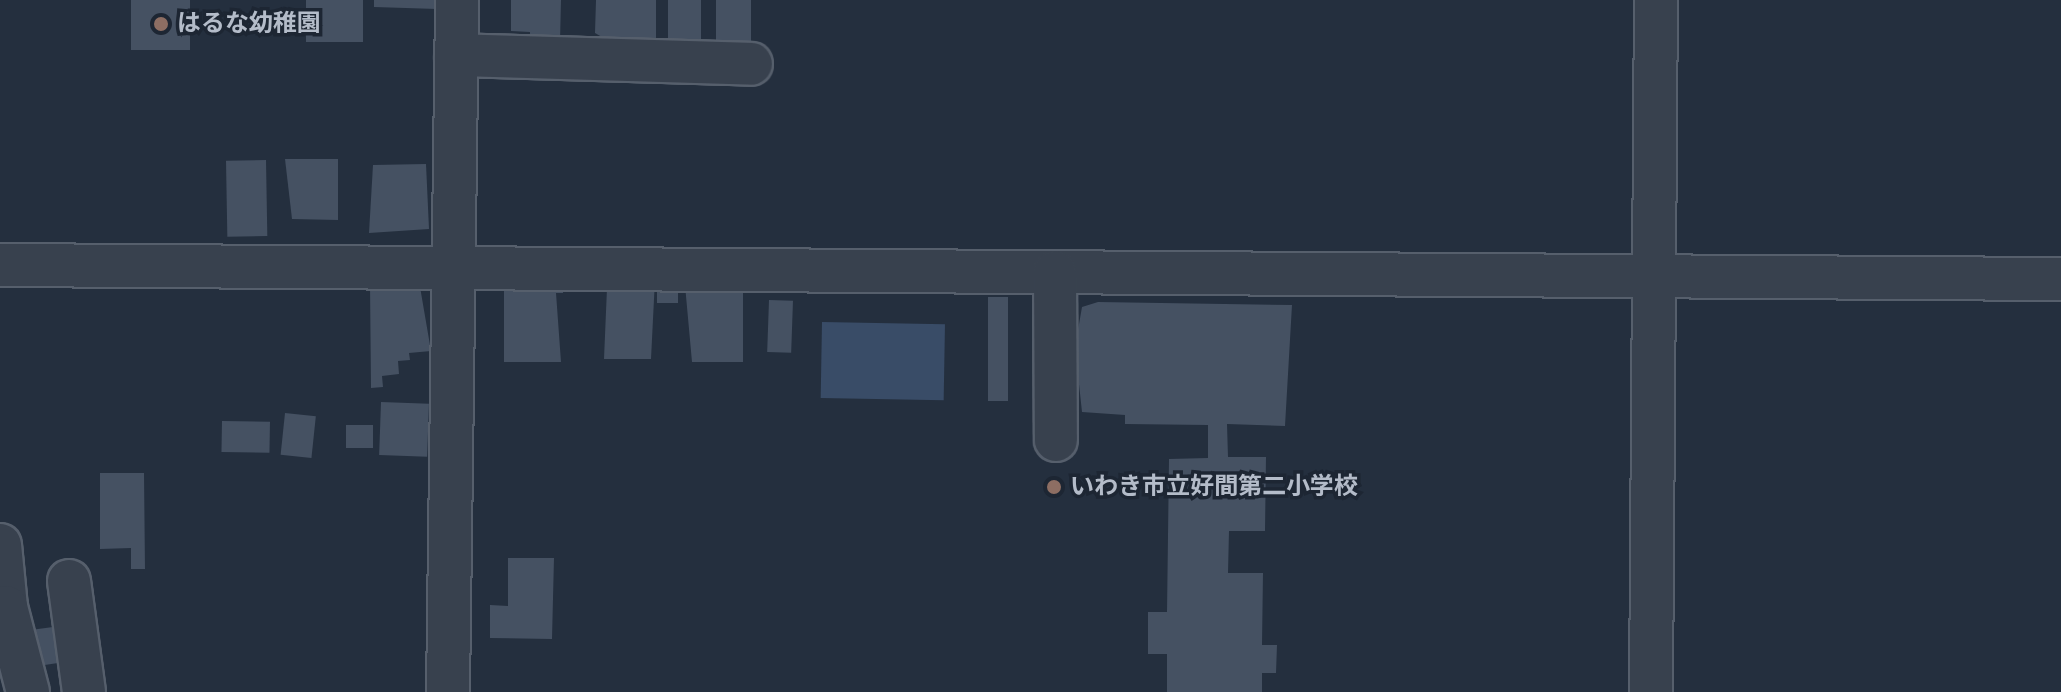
<!DOCTYPE html>
<html>
<head>
<meta charset="utf-8">
<style>
  body { margin:0 }
  #map { position:relative; width:2061px; height:692px; overflow:hidden; background:#242f3e; font-family:"Fira Sans Condensed","Noto Sans JP",sans-serif }
  div>[style] { position:absolute }
  [style*='--x'] { left:calc(var(--x)*1px); top:calc(var(--y)*1px); width:calc(var(--w)*1px); rotate:calc(var(--a)*1deg) }
  .water>* { inset:0; background:#394c67; transform-origin:0 0 }
  .building>* { inset:0; background:#455162; transform-origin:0 0 }
  .roads { filter:drop-shadow(2px 0 #565f6c) drop-shadow(-2px 0 #565f6c) drop-shadow(0 2px #565f6c) drop-shadow(0 -2px #565f6c) }
  .minor>* { height:42px; margin:-21px; padding:0 21px; transform-origin:21px; border-radius:21px; background:#38414e }
  .dots>* { width:22px; height:22px; translate:-50% -50%; box-sizing:border-box; border:4px solid #1d2633; border-radius:50% }
  span { translate:-50% -50%; white-space:nowrap; text-align:center; line-height:1.15; -webkit-text-stroke:7px #1d2633; paint-order:stroke }
  .poi-label { font-size:24px; color:#b4bcc9; font-weight:700 }
  .left { translate:0 -50%; text-align:left }
</style>
</head>
<body>
<div id="map">
  <div class="water">
    <div style="left:822px;top:322px;width:123px;height:76px;rotate:1deg"></div>
  </div>
  <div class="building">
    <div style="left:131px;top:0;width:59px;height:50px"></div>
    <div style="left:306px;top:0;width:57px;height:42px"></div>
    <div style="clip-path:polygon(374px 0,437px 0,437px 9px,374px 7px)"></div>
    <div style="clip-path:polygon(511px 0,561px 0,560px 42px,530px 41px,530px 32px,511px 31px)"></div>
    <div style="clip-path:polygon(596px 0,656px 0,656px 45px,614px 44px,595px 33px)"></div>
    <div style="left:668px;top:0;width:33px;height:54px"></div>
    <div style="left:716px;top:0;width:35px;height:56px"></div>
    <div style="clip-path:polygon(285px 159px,338px 159px,338px 220px,292px 219px)"></div>
    <div style="left:266px;top:160px;width:76px;height:40px;rotate:89deg"></div>
    <div style="clip-path:polygon(426px 164px,429px 229px,369px 233px,373px 165px)"></div>
    <div style="clip-path:polygon(563px 279px,563px 293px,556px 293px,561px 362px,504px 362px,504px 290px)"></div>
    <div style="clip-path:polygon(655px 279px,651px 359px,604px 359px,607px 288px)"></div>
    <div style="clip-path:polygon(419px 281px,431px 351px,409px 353px,410px 360px,398px 361px,399px 374px,382px 376px,383px 387px,371px 388px,370px 285px)"></div>
    <div style="left:657px;top:281px;width:21px;height:22px"></div>
    <div style="clip-path:polygon(743px 281px,743px 362px,692px 362px,685px 285px)"></div>
    <div style="left:988px;top:297px;width:20px;height:104px"></div>
    <div style="left:769px;top:300px;width:24px;height:52px;rotate:2deg"></div>
    <div style="clip-path:polygon(1098px 302px,1292px 305px,1285px 426px,1227px 424px,1228px 457px,1266px 457px,1265px 531px,1229px 531px,1228px 573px,1263px 573px,1262px 645px,1277px 645px,1276px 673px,1262px 673px,1262px 692px,1167px 692px,1167px 654px,1148px 654px,1148px 612px,1167px 612px,1169px 459px,1208px 458px,1208px 425px,1125px 424px,1125px 415px,1082px 412px,1075px 347px,1082px 307px)"></div>
    <div style="left:381px;top:402px;width:48px;height:53px;rotate:2deg"></div>
    <div style="left:285px;top:413px;width:31px;height:42px;rotate:6deg"></div>
    <div style="left:222px;top:421px;width:48px;height:31px;rotate:1deg"></div>
    <div style="left:346px;top:425px;width:27px;height:23px"></div>
    <div style="clip-path:polygon(100px 473px,144px 473px,145px 569px,131px 569px,131px 548px,100px 549px)"></div>
    <div style="clip-path:polygon(508px 558px,554px 558px,552px 639px,490px 638px,490px 605px,508px 606px)"></div>
    <div style="clip-path:polygon(53px 627px,58px 663px,38px 666px,23px 631px)"></div>
  </div>
  <div class="roads">
    <div class="minor">
      <div style="--x:456;--y:55;--w:295;--a:1.7"></div>
      <div style="--x:0;--y:265;--w:2061;--a:0.39"></div>
      <div style="--x:1055;--y:272;--w:168;--a:89.7"></div>
      <div style="--x:0;--y:545;--w:62;--a:84.5"></div>
      <div style="--x:6;--y:607;--w:88;--a:75.5"></div>
      <div style="--x:69;--y:581;--w:112;--a:82.3"></div>
      <div style="--x:448;--y:692;--w:692;--a:-89.25"></div>
      <div style="--x:1651;--y:692;--w:692;--a:-89.59"></div>
    </div>
  </div>
  <div class="dots">
    <div style="left:161px;top:24px;background:#8d6e63"></div>
    <div style="left:1054px;top:487px;background:#8d6e63"></div>
  </div>
  <div class="poi-label">
    <span class="left" style="left:177px;top:24px">はるな幼稚園</span>
    <span class="left" style="left:1070px;top:487px">いわき市立好間第二小学校</span>
  </div>
</div>
</body>
</html>
